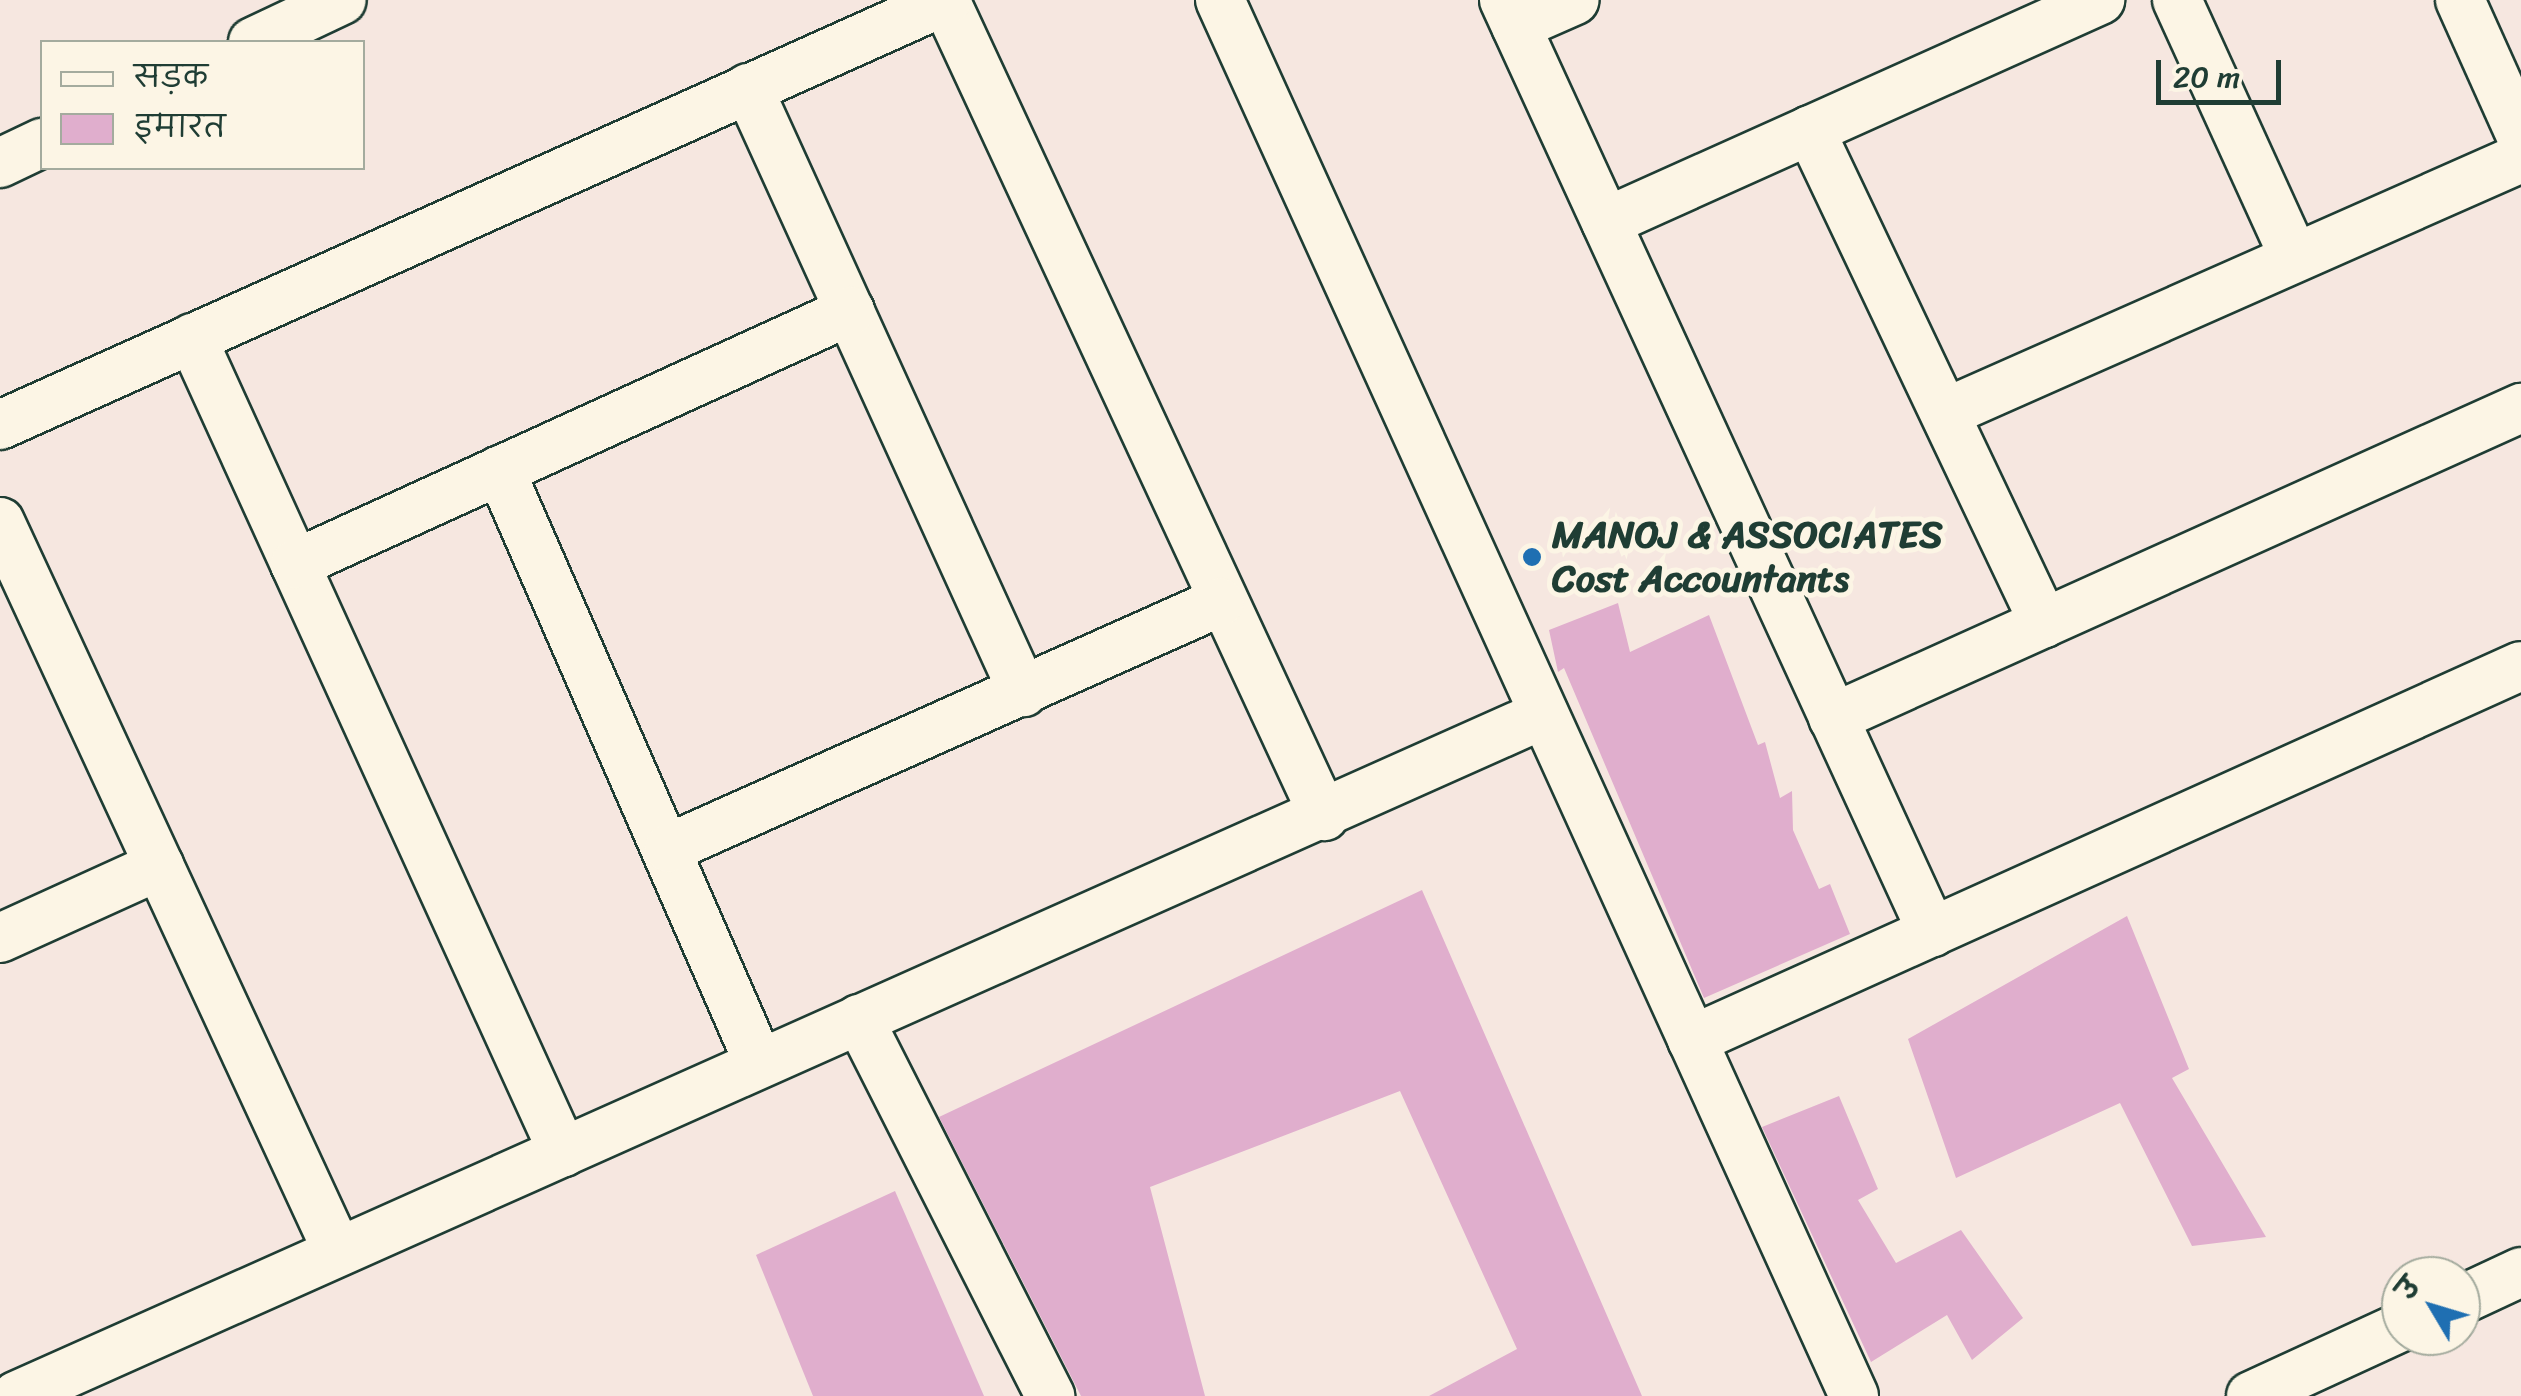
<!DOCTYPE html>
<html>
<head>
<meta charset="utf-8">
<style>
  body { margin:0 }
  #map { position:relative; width:2521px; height:1396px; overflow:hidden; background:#f6e7e0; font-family:Sriracha,"Playpen Sans Deva",sans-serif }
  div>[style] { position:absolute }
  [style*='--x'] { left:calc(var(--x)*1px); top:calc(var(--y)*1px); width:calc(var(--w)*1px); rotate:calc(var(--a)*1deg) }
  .building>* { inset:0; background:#e0aecd }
  .roads { filter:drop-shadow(2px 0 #1f3d34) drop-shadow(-2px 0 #1f3d34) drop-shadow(0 2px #1f3d34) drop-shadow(0 -2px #1f3d34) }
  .minor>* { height:48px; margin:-24px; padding:0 24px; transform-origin:24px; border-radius:24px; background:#fcf5e5 }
  .dots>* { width:28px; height:28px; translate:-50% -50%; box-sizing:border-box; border:5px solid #fcf5e5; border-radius:50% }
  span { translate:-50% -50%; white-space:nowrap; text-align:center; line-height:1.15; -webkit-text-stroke:10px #fcf5e5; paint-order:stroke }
  .poi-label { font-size:38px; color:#1f3d34; font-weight:700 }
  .left { translate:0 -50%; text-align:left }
  .legend { position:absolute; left:40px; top:40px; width:325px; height:130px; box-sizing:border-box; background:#fcf5e5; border:2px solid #a4ab9e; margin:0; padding:12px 18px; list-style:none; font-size:30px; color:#1f3d34 }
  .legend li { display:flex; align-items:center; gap:20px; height:50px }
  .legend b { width:50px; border:2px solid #a4ab9e }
  .north { position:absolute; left:2381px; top:1256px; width:100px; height:100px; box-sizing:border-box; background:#fcf5e5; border:2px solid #a4ab9e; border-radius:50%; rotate:308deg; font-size:28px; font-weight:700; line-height:40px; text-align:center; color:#1f3d34 }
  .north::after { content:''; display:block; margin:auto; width:35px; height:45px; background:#1f6fb2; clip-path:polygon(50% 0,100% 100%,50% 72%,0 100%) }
  .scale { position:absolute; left:2156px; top:60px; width:125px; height:45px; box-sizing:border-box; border:5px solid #1f3d34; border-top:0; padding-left:12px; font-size:30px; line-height:35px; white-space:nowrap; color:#1f3d34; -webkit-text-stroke:8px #fcf5e5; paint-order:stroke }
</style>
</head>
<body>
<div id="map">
  <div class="building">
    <div style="clip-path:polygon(1618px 603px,1630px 652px,1709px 615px,1758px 745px,1765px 742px,1780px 798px,1792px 791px,1793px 830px,1819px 889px,1830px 884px,1850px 934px,1704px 998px,1564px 668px,1558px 672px,1549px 630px)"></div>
    <div style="clip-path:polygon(1422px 890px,1642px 1396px,1429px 1396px,1517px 1349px,1400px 1091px,1150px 1187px,1205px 1396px,1081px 1396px,939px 1117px)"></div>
    <div style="clip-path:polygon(2127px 916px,2189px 1069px,2172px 1078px,2266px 1237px,2192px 1246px,2120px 1103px,1956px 1178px,1908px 1039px)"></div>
    <div style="clip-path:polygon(1839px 1096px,1878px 1189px,1858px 1200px,1896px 1263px,1961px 1230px,2023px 1318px,1972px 1360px,1947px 1315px,1871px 1362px,1762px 1127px)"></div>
    <div style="clip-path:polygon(895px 1191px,984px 1396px,813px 1396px,756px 1255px)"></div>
  </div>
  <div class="roads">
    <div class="minor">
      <div style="--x:945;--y:0;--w:900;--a:65.09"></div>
      <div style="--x:1220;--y:0;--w:1533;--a:65.57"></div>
      <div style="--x:1504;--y:0;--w:1026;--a:65.33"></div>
      <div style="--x:2177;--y:0;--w:280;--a:65.5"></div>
      <div style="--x:2460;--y:0;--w:149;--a:65.8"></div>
      <div style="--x:1516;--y:26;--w:64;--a:-23.8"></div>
      <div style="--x:253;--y:42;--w:98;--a:-25.3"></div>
      <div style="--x:748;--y:88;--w:664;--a:65.52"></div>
      <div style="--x:1810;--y:130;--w:546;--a:64.61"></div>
      <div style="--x:0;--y:163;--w:47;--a:-25.5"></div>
      <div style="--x:1606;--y:222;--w:542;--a:-24.2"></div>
      <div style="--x:192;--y:338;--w:895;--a:65.5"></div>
      <div style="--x:1945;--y:413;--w:630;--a:-23.88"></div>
      <div style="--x:0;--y:425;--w:1038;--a:-24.17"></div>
      <div style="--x:500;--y:470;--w:647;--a:66.41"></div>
      <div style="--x:0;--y:522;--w:804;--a:65.16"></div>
      <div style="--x:295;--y:564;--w:610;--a:-24.51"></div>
      <div style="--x:1833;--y:718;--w:755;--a:-24.26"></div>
      <div style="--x:669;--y:848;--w:603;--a:-24.06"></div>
      <div style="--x:0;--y:938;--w:175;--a:-24.4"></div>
      <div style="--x:859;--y:1019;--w:423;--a:63.1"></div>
      <div style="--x:1692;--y:1040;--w:909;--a:-24.28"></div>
      <div style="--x:2461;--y:1300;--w:66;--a:-25"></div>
      <div style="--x:16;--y:1396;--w:1673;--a:-24.05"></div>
      <div style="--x:2251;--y:1396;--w:165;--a:-24.7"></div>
    </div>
  </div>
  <div class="dots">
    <div style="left:1532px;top:557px;background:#1f6fb2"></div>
  </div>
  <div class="poi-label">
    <span class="left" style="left:1552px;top:557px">MANOJ &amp; ASSOCIATES<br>Cost Accountants</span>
  </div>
  <ul class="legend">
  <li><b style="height:12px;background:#fcf5e5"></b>सड़क</li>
  <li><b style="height:28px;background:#e0aecd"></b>इमारत</li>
  </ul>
  <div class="north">उ</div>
  <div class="scale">20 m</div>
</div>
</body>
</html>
